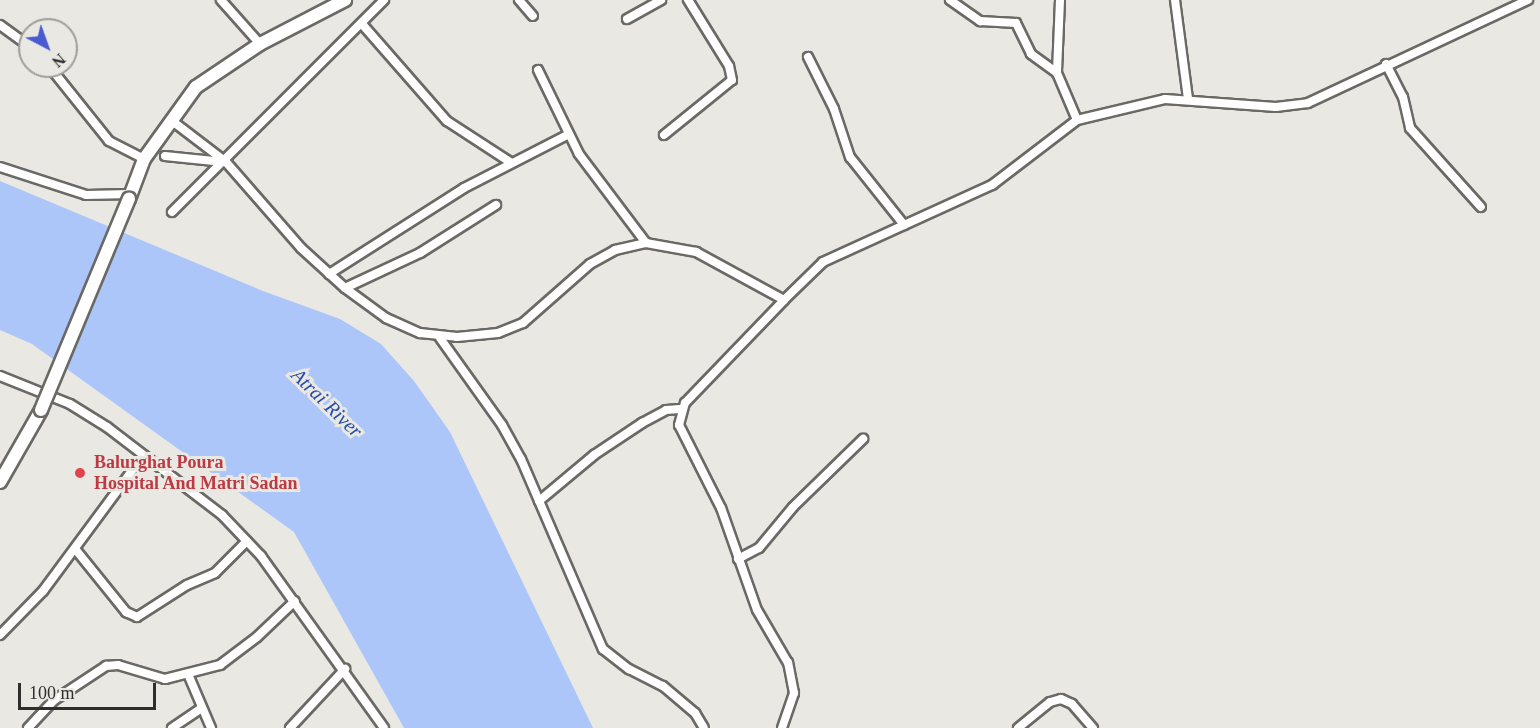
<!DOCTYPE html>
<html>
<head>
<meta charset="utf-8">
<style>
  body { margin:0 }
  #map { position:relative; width:1540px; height:728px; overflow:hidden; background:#eae8e3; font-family:Georgia,serif }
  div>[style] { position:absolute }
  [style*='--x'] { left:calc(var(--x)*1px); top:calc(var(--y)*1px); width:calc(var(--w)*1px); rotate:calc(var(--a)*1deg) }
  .water>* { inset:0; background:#acc6f9 }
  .roads { filter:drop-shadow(2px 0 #6a6965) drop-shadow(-2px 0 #6a6965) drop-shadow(0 2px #6a6965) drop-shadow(0 -2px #6a6965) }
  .street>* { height:8px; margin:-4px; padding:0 4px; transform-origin:4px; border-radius:4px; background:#fff }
  .primary>* { height:12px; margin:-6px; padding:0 6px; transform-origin:6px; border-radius:6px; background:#fff }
  .bridges { filter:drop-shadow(2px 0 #6a6965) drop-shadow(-2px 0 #6a6965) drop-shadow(0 2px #6a6965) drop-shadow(0 -2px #6a6965) }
  .primary-bridge>* { height:12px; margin:-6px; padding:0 6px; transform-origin:6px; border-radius:6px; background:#fff }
  .dots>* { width:16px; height:16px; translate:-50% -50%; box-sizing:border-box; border:3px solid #eae8e3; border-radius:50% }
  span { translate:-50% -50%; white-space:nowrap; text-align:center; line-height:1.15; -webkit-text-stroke:6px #eae8e3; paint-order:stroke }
  .health-label { font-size:18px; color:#be3a42; font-weight:700 }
  .left { translate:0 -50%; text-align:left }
  .water-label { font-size:20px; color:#244cab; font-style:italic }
  .north { position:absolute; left:18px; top:18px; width:60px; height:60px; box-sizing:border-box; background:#eae8e3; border:2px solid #9f9e9a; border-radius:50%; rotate:139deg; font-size:16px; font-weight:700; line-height:24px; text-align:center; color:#2f2e2c }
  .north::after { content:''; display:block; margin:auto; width:21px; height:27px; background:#485bd0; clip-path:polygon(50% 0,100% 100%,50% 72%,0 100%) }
  .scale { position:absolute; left:18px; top:683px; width:138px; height:27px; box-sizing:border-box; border:3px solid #2f2e2c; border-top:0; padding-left:8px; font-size:18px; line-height:21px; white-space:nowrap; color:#2f2e2c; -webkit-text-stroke:4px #eae8e3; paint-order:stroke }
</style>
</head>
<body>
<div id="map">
  <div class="water">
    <div style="clip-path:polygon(0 181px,263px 291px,340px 319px,381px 344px,414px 381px,450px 432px,593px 728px,404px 728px,294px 532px,32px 344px,0 330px)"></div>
  </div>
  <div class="roads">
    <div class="street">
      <div style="--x:221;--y:0;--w:59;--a:48.4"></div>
      <div style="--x:519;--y:0;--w:21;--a:49"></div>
      <div style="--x:950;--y:0;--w:37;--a:35"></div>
      <div style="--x:980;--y:21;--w:36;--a:3"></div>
      <div style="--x:1016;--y:23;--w:34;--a:64"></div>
      <div style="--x:1031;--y:54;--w:32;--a:36"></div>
      <div style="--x:1060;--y:0;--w:73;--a:92.4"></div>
      <div style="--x:1057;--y:73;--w:51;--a:66.9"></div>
      <div style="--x:1175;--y:0;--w:100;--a:82.5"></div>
      <div style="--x:627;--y:19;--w:39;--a:-29"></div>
      <div style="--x:362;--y:24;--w:129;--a:48.8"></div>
      <div style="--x:447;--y:121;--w:75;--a:33.1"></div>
      <div style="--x:0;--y:25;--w:37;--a:36"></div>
      <div style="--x:808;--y:57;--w:58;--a:63.4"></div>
      <div style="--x:834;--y:109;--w:51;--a:71.6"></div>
      <div style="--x:850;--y:157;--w:87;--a:51.5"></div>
      <div style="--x:1386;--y:64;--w:37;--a:63"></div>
      <div style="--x:1403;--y:97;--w:32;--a:77"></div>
      <div style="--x:1410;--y:128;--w:106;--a:48.1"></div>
      <div style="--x:49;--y:66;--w:96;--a:51.3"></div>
      <div style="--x:109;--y:141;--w:39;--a:27"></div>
      <div style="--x:538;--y:70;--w:93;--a:64"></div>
      <div style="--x:579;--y:154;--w:111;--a:53"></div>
      <div style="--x:171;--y:120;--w:69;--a:37.4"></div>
      <div style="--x:226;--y:162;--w:114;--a:48.9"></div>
      <div style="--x:301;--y:248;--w:59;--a:42.3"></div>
      <div style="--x:345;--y:288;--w:51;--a:36.2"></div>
      <div style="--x:386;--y:318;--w:37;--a:24"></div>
      <div style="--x:420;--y:333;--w:37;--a:6"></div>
      <div style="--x:457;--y:337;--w:41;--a:-5.6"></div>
      <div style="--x:498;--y:333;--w:27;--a:-22"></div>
      <div style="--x:523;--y:323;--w:89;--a:-41.4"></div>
      <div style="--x:590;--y:264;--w:29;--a:-29"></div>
      <div style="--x:615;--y:250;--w:32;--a:-13"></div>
      <div style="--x:646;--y:243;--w:51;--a:10.2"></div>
      <div style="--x:696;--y:252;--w:100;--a:28.6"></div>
      <div style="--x:664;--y:135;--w:87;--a:-39"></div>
      <div style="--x:732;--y:80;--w:14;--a:-102"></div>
      <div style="--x:729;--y:66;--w:78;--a:-121.8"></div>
      <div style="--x:165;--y:156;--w:59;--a:5.8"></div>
      <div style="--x:0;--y:167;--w:90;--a:18"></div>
      <div style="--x:86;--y:195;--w:45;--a:-1.3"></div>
      <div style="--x:172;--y:212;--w:300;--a:-45"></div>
      <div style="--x:329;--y:274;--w:160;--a:-32.5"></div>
      <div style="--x:464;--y:188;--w:116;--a:-27.2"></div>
      <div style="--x:345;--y:288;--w:83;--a:-25"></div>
      <div style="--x:420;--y:253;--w:90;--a:-32.3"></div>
      <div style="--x:440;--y:338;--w:107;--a:54.5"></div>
      <div style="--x:502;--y:425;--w:39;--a:61"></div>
      <div style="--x:521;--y:459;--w:207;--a:66.7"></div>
      <div style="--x:603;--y:649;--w:33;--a:38"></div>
      <div style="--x:629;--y:669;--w:38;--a:27"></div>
      <div style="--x:663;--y:686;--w:42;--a:40.2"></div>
      <div style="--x:695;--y:713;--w:17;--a:59"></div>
      <div style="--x:0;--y:376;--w:75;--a:21.8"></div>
      <div style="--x:70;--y:404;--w:44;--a:31.9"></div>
      <div style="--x:107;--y:427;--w:145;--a:37.4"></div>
      <div style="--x:222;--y:515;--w:57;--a:46.4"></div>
      <div style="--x:261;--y:556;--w:211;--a:54.4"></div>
      <div style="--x:539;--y:501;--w:72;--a:-39.9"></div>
      <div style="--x:594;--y:455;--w:58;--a:-33.7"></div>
      <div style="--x:642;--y:423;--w:27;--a:-28"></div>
      <div style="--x:666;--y:410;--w:14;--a:-4"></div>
      <div style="--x:76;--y:550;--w:80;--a:51.1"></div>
      <div style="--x:126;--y:612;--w:12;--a:24"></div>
      <div style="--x:137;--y:617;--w:59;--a:-32.6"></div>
      <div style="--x:187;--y:585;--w:30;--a:-23"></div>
      <div style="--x:215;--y:573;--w:45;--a:-45"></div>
      <div style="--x:738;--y:559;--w:24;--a:-28"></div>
      <div style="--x:759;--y:548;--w:53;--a:-50.3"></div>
      <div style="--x:793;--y:507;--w:98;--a:-44.2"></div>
      <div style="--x:0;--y:635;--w:62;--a:-45.7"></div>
      <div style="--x:43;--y:591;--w:168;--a:-53.5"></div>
      <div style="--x:188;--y:674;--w:59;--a:66.9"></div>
      <div style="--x:28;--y:728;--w:37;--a:-47"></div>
      <div style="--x:53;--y:701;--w:64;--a:-33.4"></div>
      <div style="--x:106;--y:666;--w:12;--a:-5"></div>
      <div style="--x:118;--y:665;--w:49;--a:16.6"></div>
      <div style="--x:165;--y:679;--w:57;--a:-14.3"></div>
      <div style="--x:220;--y:665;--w:46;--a:-37.1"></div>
      <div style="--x:257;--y:637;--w:52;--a:-43.5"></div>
      <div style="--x:172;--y:728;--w:36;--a:-34"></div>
      <div style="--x:290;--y:728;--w:81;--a:-47"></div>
      <div style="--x:782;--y:728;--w:37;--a:-71"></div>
      <div style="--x:794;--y:693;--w:31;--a:-101"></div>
      <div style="--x:788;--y:663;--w:61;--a:-120.3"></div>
      <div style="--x:757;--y:610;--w:108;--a:-109.4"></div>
      <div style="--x:721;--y:508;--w:93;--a:-116.8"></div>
      <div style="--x:679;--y:425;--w:23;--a:-75"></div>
      <div style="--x:685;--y:403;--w:143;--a:-46.1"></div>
      <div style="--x:784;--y:300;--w:54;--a:-44.3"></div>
      <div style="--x:823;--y:262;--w:186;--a:-24.5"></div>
      <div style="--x:992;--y:185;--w:107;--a:-37.4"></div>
      <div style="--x:1077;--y:120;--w:90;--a:-13.4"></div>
      <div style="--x:1165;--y:99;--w:111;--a:4.1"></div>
      <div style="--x:1276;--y:107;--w:32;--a:-7"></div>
      <div style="--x:1308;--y:103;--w:243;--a:-25.1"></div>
      <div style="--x:1018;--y:728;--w:41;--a:-39.1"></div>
      <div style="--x:1050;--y:702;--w:11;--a:-15"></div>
      <div style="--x:1061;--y:699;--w:12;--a:24"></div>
      <div style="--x:1072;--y:704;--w:32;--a:49"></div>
    </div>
    <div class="primary">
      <div style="--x:129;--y:199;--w:43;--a:-69.4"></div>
      <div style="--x:144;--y:159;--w:89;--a:-54.2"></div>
      <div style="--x:196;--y:87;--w:77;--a:-33.9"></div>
      <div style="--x:260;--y:44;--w:96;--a:-27.4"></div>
      <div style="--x:0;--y:482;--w:83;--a:-60.3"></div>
    </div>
  </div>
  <div class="bridges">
    <div class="primary-bridge">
      <div style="--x:41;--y:410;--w:229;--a:-67.4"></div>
    </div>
  </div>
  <div class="dots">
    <div style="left:80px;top:473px;background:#e0444e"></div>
  </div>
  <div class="health-label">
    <span class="left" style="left:94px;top:473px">Balurghat Poura<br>Hospital And Matri Sadan</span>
  </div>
  <div class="water-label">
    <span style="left:327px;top:403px;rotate:44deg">Atrai River</span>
  </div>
  <div class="north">N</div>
  <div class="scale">100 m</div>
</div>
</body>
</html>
